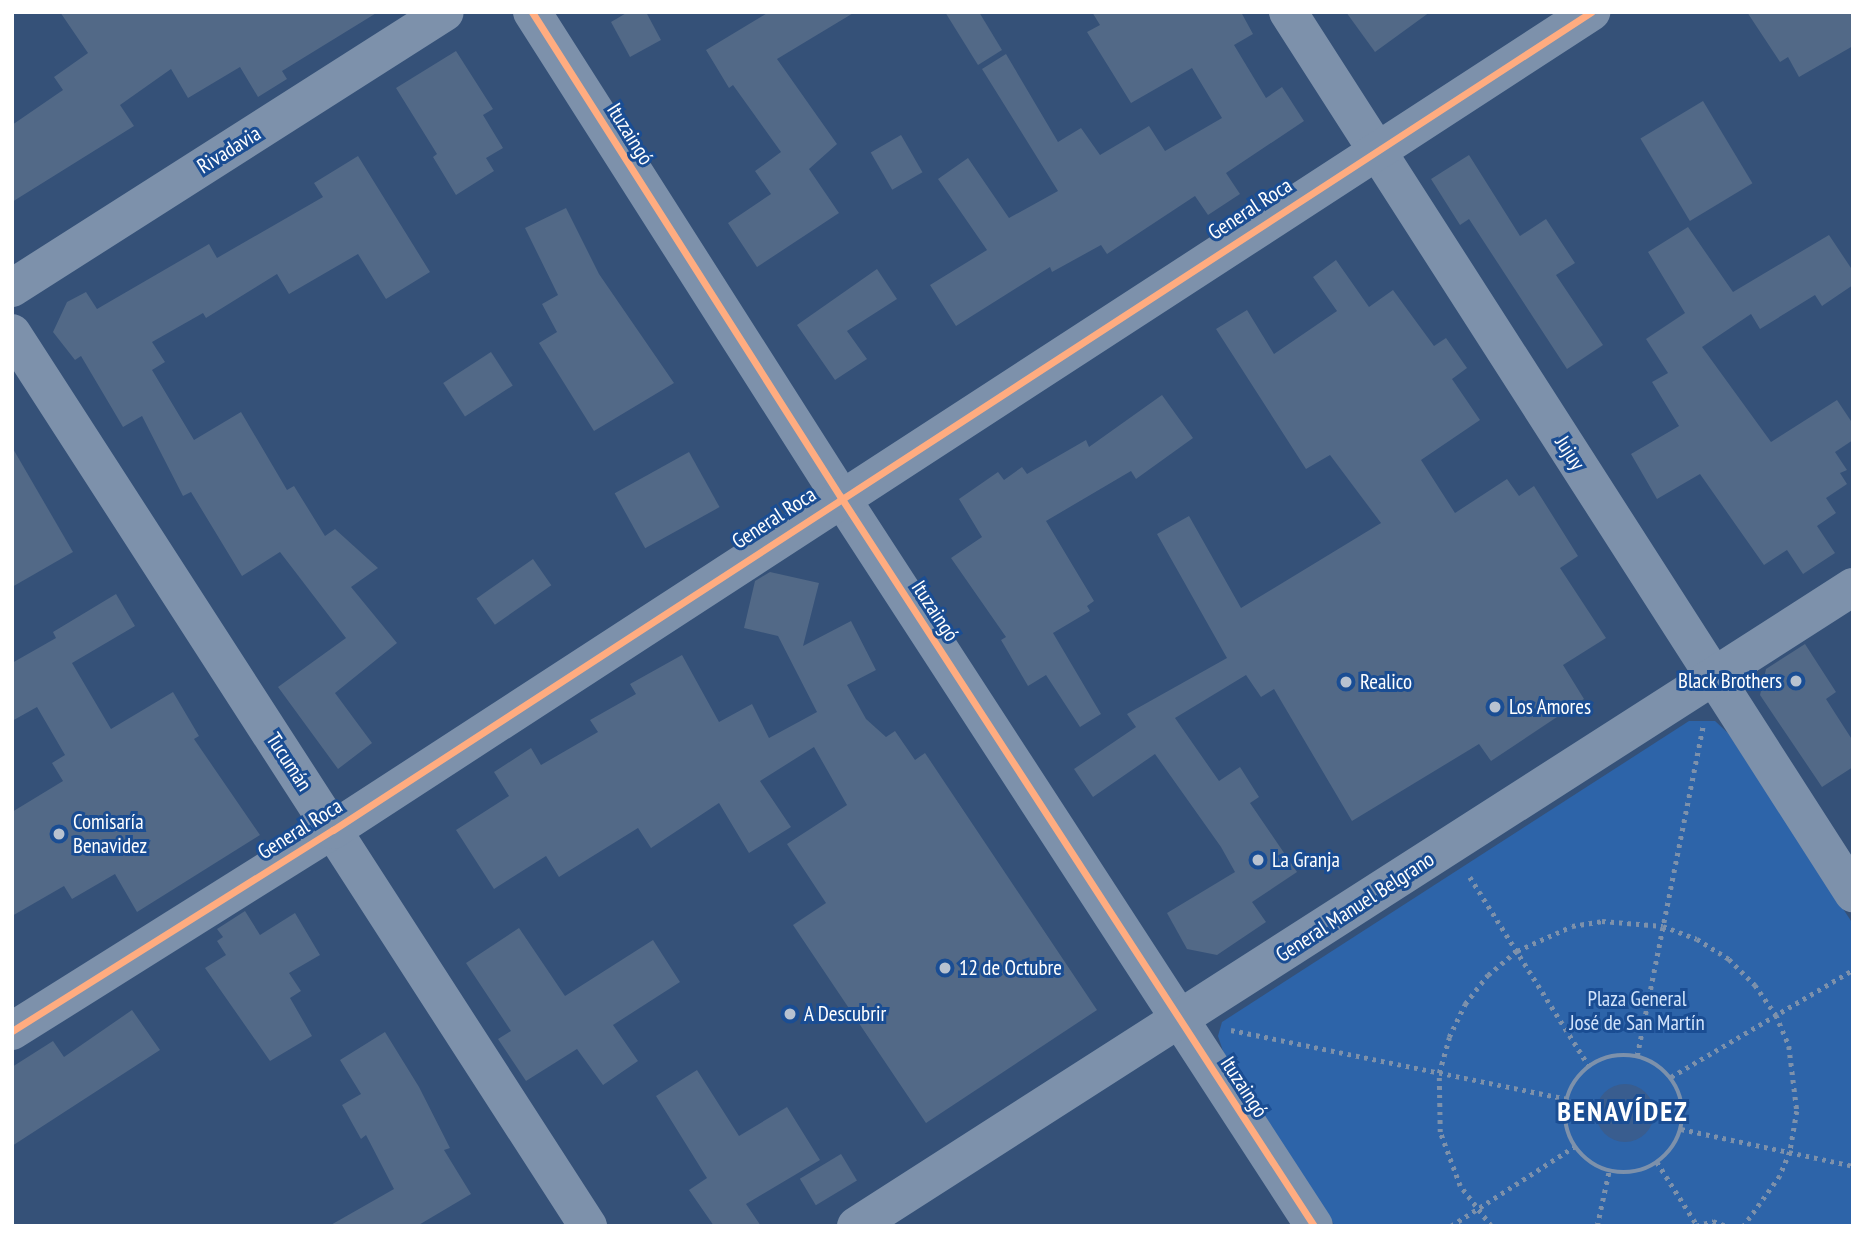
<!DOCTYPE html>
<html>
<head>
<meta charset="utf-8">
<style>
  body { margin:0 }
  #map { position:relative; width:1865px; height:1238px; overflow:hidden; background:#355178; font-family:"PT Sans Narrow",sans-serif }
  div>[style] { position:absolute }
  [style*='--x'] { left:calc(var(--x)*1px); top:calc(var(--y)*1px); width:calc(var(--w)*1px); rotate:calc(var(--a)*1deg) }
  .green>* { inset:0; background:#2d64a9 }
  .water>* { inset:0; background:#395d8f }
  .round { border-radius:50% }
  .building>* { inset:0; background:#526987; transform-origin:0 0 }
  .path>* { height:4.5px; margin-top:-2.25px; transform-origin:0; background:repeating-linear-gradient(90deg,#7d91ab 0 3.5px,transparent 0 8.5px) }
  .path>.ring { margin:-2.25px; padding:0; box-sizing:content-box; background:none; border:4.5px solid #7d91ab; border-radius:50% }
  .minor>* { height:38px; margin:-19px; padding:0 19px; transform-origin:19px; border-radius:19px; background:#7d91ab }
  .cycleway>* { height:7px; margin:-3.5px; padding:0 3.5px; transform-origin:3.5px; border-radius:3.5px; background:#ffac80 }
  .dots>* { width:19px; height:19px; translate:-50% -50%; box-sizing:border-box; border:4px solid #1a4d93; border-radius:50% }
  span { translate:-50% -50%; white-space:nowrap; text-align:center; line-height:1.15; -webkit-text-stroke:6px #1a4d93; paint-order:stroke }
  .street-label { font-size:21px; color:#fff }
  .poi-label { font-size:21px; color:#fff }
  .right { translate:-100% -50%; text-align:right }
  .left { translate:0 -50%; text-align:left }
  .park-label { font-size:21px; color:#d1e3fb }
  .district-label { font-size:28px; color:#fff; font-weight:700; letter-spacing:2px }
  .frame { position:absolute; inset:0; border:14px solid #fff; pointer-events:none }
</style>
</head>
<body>
<div id="map">
  <div class="green">
    <div style="clip-path:polygon(1689px 721px,1715px 721px,1728px 733px,1853px 924px,1853px 1226px,1335px 1226px,1224px 1054px,1218px 1036px,1222px 1022px)"></div>
  </div>
  <div class="water">
    <div class="round" style="left:1596px;top:1084px;width:58px;height:58px"></div>
  </div>
  <div class="building">
    <div style="clip-path:polygon(60px 12px,378px 12px,282px 71px,287px 79px,258px 97px,240px 67px,188px 98px,171px 69px,120px 105px,134px 126px,12px 202px,12px 125px,63px 90px,54px 77px,88px 53px)"></div>
    <div style="clip-path:polygon(628px 12px,646px 12px,661px 40px,630px 57px,611px 22px)"></div>
    <div style="clip-path:polygon(769px 12px,855px 12px,777px 59px,837px 144px,809px 169px,839px 213px,757px 267px,728px 223px,771px 194px,755px 171px,781px 152px,733px 85px,729px 88px,706px 50px)"></div>
    <div style="clip-path:polygon(945px 12px,979px 12px,1002px 50px,978px 65px)"></div>
    <div style="clip-path:polygon(1092px 12px,1241px 12px,1253px 34px,1234px 45px,1266px 98px,1282px 87px,1304px 121px,1226px 173px,1240px 194px,1208px 215px,1195px 196px,1107px 254px,1101px 245px,1052px 272px,1050px 267px,956px 326px,930px 285px,987px 250px,938px 179px,968px 158px,1009px 218px,1058px 191px,982px 69px,1006px 54px,1058px 142px,1081px 128px,1100px 155px,1149px 126px,1165px 151px,1222px 118px,1192px 68px,1131px 103px,1087px 32px,1100px 25px)"></div>
    <div style="clip-path:polygon(1346px 12px,1430px 12px,1375px 52px)"></div>
    <div style="clip-path:polygon(1747px 12px,1853px 12px,1853px 46px,1799px 77px,1788px 57px,1780px 62px)"></div>
    <div style="clip-path:polygon(456px 51px,493px 109px,483px 115px,503px 148px,486px 158px,494px 171px,456px 195px,433px 157px,437px 154px,396px 88px)"></div>
    <div style="left:1703px;top:101px;width:96px;height:73px;rotate:59deg"></div>
    <div style="left:901px;top:135px;width:43px;height:35px;rotate:60deg"></div>
    <div style="clip-path:polygon(1469px 155px,1520px 236px,1546px 219px,1575px 263px,1556px 275px,1603px 345px,1567px 369px,1469px 219px,1460px 225px,1431px 179px)"></div>
    <div style="clip-path:polygon(358px 156px,430px 272px,386px 299px,358px 254px,289px 294px,277px 274px,206px 318px,203px 313px,152px 342px,165px 362px,152px 370px,194px 440px,241px 412px,287px 490px,294px 486px,325px 536px,335px 529px,378px 568px,351px 587px,397px 643px,335px 693px,372px 743px,338px 769px,278px 687px,346px 638px,280px 552px,242px 576px,191px 492px,183px 496px,142px 416px,123px 427px,81px 356px,75px 360px,53px 332px,67px 302px,86px 292px,97px 309px,209px 244px,217px 258px,323px 197px,314px 183px)"></div>
    <div style="clip-path:polygon(566px 208px,599px 274px,674px 383px,594px 431px,539px 343px,557px 332px,542px 304px,558px 295px,525px 228px)"></div>
    <div style="clip-path:polygon(1688px 227px,1733px 292px,1829px 235px,1853px 271px,1853px 285px,1822px 306px,1815px 295px,1760px 329px,1751px 314px,1702px 347px,1771px 442px,1837px 400px,1853px 424px,1853px 440px,1835px 452px,1847px 470px,1840px 473px,1847px 484px,1826px 498px,1836px 513px,1817px 526px,1835px 553px,1803px 574px,1787px 550px,1764px 565px,1700px 474px,1657px 499px,1631px 454px,1679px 426px,1652px 382px,1668px 373px,1646px 339px,1685px 313px,1648px 252px)"></div>
    <div style="clip-path:polygon(1336px 260px,1369px 307px,1393px 290px,1434px 346px,1446px 338px,1467px 368px,1452px 379px,1480px 420px,1421px 460px,1455px 513px,1507px 479px,1519px 496px,1534px 486px,1578px 556px,1560px 568px,1606px 638px,1563px 665px,1584px 699px,1491px 761px,1479px 744px,1352px 821px,1274px 689px,1261px 697px,1246px 675px,1175px 718px,1219px 781px,1240px 767px,1259px 797px,1250px 803px,1297px 872px,1252px 902px,1266px 922px,1217px 955px,1187px 949px,1167px 913px,1235px 872px,1221px 847px,1155px 754px,1093px 797px,1074px 769px,1136px 727px,1127px 714px,1227px 658px,1157px 534px,1189px 516px,1241px 608px,1381px 523px,1330px 455px,1306px 469px,1216px 329px,1247px 310px,1274px 354px,1337px 311px,1313px 277px)"></div>
    <div style="clip-path:polygon(877px 269px,897px 299px,847px 331px,867px 359px,835px 380px,797px 325px)"></div>
    <div style="left:491px;top:352px;width:40px;height:57px;rotate:57deg"></div>
    <div style="clip-path:polygon(1162px 395px,1193px 438px,1136px 479px,1131px 471px,1046px 521px,1094px 601px,1087px 606px,1090px 611px,1053px 633px,1101px 714px,1080px 727px,1046px 675px,1028px 686px,1001px 640px,1006px 637px,951px 558px,982px 537px,959px 499px,998px 472px,1004px 480px,1022px 467px,1027px 474px,1086px 440px,1089px 447px)"></div>
    <div style="clip-path:polygon(12px 447px,73px 552px,12px 587px)"></div>
    <div style="left:689px;top:452px;width:63px;height:85px;rotate:61deg"></div>
    <div style="left:533px;top:559px;width:32px;height:69px;rotate:55deg"></div>
    <div style="clip-path:polygon(770px 572px,819px 583px,803px 646px,851px 621px,876px 670px,847px 685px,866px 719px,886px 737px,895px 731px,915px 760px,925px 753px,1097px 1010px,926px 1123px,793px 925px,826px 903px,787px 844px,847px 805px,814px 747px,760px 781px,791px 827px,749px 853px,719px 803px,651px 848px,638px 828px,559px 877px,546px 856px,494px 889px,456px 830px,509px 796px,494px 772px,531px 748px,541px 765px,598px 732px,590px 720px,636px 694px,630px 684px,682px 655px,719px 722px,752px 704px,769px 738px,817px 712px,778px 636px,744px 628px,755px 581px)"></div>
    <div style="clip-path:polygon(116px 594px,135px 626px,72px 663px,111px 729px,173px 692px,199px 736px,194px 739px,260px 835px,137px 912px,115px 874px,72px 899px,64px 886px,12px 916px,12px 812px,63px 781px,52px 763px,65px 755px,37px 707px,12px 721px,12px 663px,56px 638px,53px 632px)"></div>
    <div style="clip-path:polygon(1805px 644px,1836px 692px,1826px 699px,1853px 741px,1853px 767px,1822px 787px,1760px 695px,1766px 669px)"></div>
    <div style="clip-path:polygon(245px 911px,260px 935px,295px 913px,320px 955px,289px 973px,301px 991px,290px 998px,312px 1036px,270px 1061px,205px 968px,226px 955px,217px 941px,223px 937px,217px 929px)"></div>
    <div style="clip-path:polygon(519px 928px,565px 996px,653px 940px,680px 982px,613px 1025px,638px 1061px,603px 1085px,577px 1049px,526px 1081px,498px 1039px,511px 1031px,466px 963px)"></div>
    <div style="clip-path:polygon(132px 1010px,160px 1050px,12px 1146px,12px 1067px,53px 1041px,64px 1057px)"></div>
    <div style="clip-path:polygon(385px 1032px,419px 1087px,450px 1148px,444px 1150px,471px 1194px,417px 1226px,329px 1226px,394px 1189px,366px 1135px,361px 1139px,342px 1105px,361px 1094px,340px 1060px)"></div>
    <div style="clip-path:polygon(697px 1070px,739px 1136px,787px 1107px,820px 1160px,746px 1204px,761px 1226px,714px 1226px,689px 1190px,707px 1178px,656px 1096px)"></div>
    <div style="left:841px;top:1154px;width:31px;height:48px;rotate:59deg"></div>
  </div>
  <div class="path">
    <div style="--x:1470;--y:877;--w:223;--a:57.8"></div>
    <div style="--x:1231;--y:1030;--w:342;--a:11.6"></div>
    <div class="ring" style="left:1565px;top:1055px;width:113.5px;height:113.5px"></div>
    <div style="--x:1637;--y:1056;--w:336;--a:-78.7"></div>
    <div style="--x:1671;--y:1077;--w:211;--a:-30.5"></div>
    <div style="--x:1681;--y:1129;--w:176;--a:12.1"></div>
    <div style="--x:1657;--y:1162;--w:75;--a:57.6"></div>
    <div style="--x:1451;--y:1226;--w:148;--a:-32.8"></div>
    <div style="--x:1491;--y:1226;--w:51;--a:-127.8"></div>
    <div style="--x:1460;--y:1186;--w:58;--a:-110.3"></div>
    <div style="--x:1440;--y:1132;--w:59;--a:-91"></div>
    <div style="--x:1439;--y:1073;--w:37;--a:-74"></div>
    <div style="--x:1449;--y:1037;--w:37;--a:-64"></div>
    <div style="--x:1465;--y:1004;--w:37;--a:-52"></div>
    <div style="--x:1488;--y:975;--w:38;--a:-40"></div>
    <div style="--x:1517;--y:951;--w:60;--a:-24.4"></div>
    <div style="--x:1572;--y:926;--w:30;--a:-9"></div>
    <div style="--x:1602;--y:921;--w:61;--a:4.7"></div>
    <div style="--x:1663;--y:926;--w:36;--a:21"></div>
    <div style="--x:1697;--y:939;--w:38;--a:32"></div>
    <div style="--x:1729;--y:959;--w:37;--a:45"></div>
    <div style="--x:1755;--y:985;--w:37;--a:55"></div>
    <div style="--x:1776;--y:1015;--w:34;--a:67"></div>
    <div style="--x:1789;--y:1046;--w:65;--a:83"></div>
    <div style="--x:1797;--y:1111;--w:42;--a:99.7"></div>
    <div style="--x:1790;--y:1152;--w:26;--a:113"></div>
    <div style="--x:1780;--y:1176;--w:62;--a:125.8"></div>
    <div style="--x:1597;--y:1226;--w:56;--a:-77.7"></div>
    <div style="--x:1696;--y:1226;--w:18;--a:-16"></div>
    <div style="--x:1713;--y:1221;--w:15;--a:20"></div>
  </div>
  <div class="minor">
    <div style="--x:532;--y:12;--w:574;--a:57.53"></div>
    <div style="--x:840;--y:496;--w:870;--a:57"></div>
    <div style="--x:1288;--y:12;--w:1047;--a:57.33"></div>
    <div style="--x:12;--y:288;--w:513;--a:-32.51"></div>
    <div style="--x:12;--y:333;--w:1063;--a:57.18"></div>
    <div style="--x:12;--y:1031;--w:379;--a:-32.1"></div>
    <div style="--x:333;--y:830;--w:1501;--a:-33.03"></div>
    <div style="--x:856;--y:1226;--w:1184;--a:-32.66"></div>
  </div>
  <div class="cycleway">
    <div style="--x:532;--y:12;--w:574;--a:57.53"></div>
    <div style="--x:840;--y:496;--w:870;--a:57"></div>
    <div style="--x:12;--y:1031;--w:379;--a:-32.1"></div>
    <div style="--x:333;--y:830;--w:1501;--a:-33.03"></div>
  </div>
  <div class="dots">
    <div style="left:1796px;top:681px;background:#b8c2d0"></div>
    <div style="left:1346px;top:682px;background:#b8c2d0"></div>
    <div style="left:1495px;top:707px;background:#b8c2d0"></div>
    <div style="left:59px;top:834px;background:#b8c2d0"></div>
    <div style="left:1258px;top:860px;background:#b8c2d0"></div>
    <div style="left:945px;top:968px;background:#b8c2d0"></div>
    <div style="left:790px;top:1014px;background:#b8c2d0"></div>
  </div>
  <div class="street-label">
    <span style="left:630px;top:134px;rotate:58deg">Ituzaingó</span>
    <span style="left:229px;top:150px;rotate:-32deg">Rivadavia</span>
    <span style="left:1250px;top:209px;rotate:-33deg">General Roca</span>
    <span style="left:1570px;top:453px;rotate:57deg">Jujuy</span>
    <span style="left:774px;top:518px;rotate:-33deg">General Roca</span>
    <span style="left:935px;top:611px;rotate:57deg">Ituzaingó</span>
    <span style="left:289px;top:762px;rotate:57deg">Tucumán</span>
    <span style="left:300px;top:829px;rotate:-32deg">General Roca</span>
    <span style="left:1355px;top:907px;rotate:-33deg">General Manuel Belgrano</span>
    <span style="left:1244px;top:1087px;rotate:57deg">Ituzaingó</span>
  </div>
  <div class="poi-label">
    <span class="right" style="left:1782px;top:681px">Black Brothers</span>
    <span class="left" style="left:1360px;top:682px">Realico</span>
    <span class="left" style="left:1509px;top:707px">Los Amores</span>
    <span class="left" style="left:73px;top:834px">Comisaría<br>Benavidez</span>
    <span class="left" style="left:1272px;top:860px">La Granja</span>
    <span class="left" style="left:959px;top:968px">12 de Octubre</span>
    <span class="left" style="left:804px;top:1014px">A Descubrir</span>
  </div>
  <div class="park-label">
    <span style="left:1637px;top:1011px">Plaza General<br>José de San Martín</span>
  </div>
  <div class="district-label">
    <span style="left:1623px;top:1111px">BENAVÍDEZ</span>
  </div>
  <div class="frame"></div>
</div>
</body>
</html>
